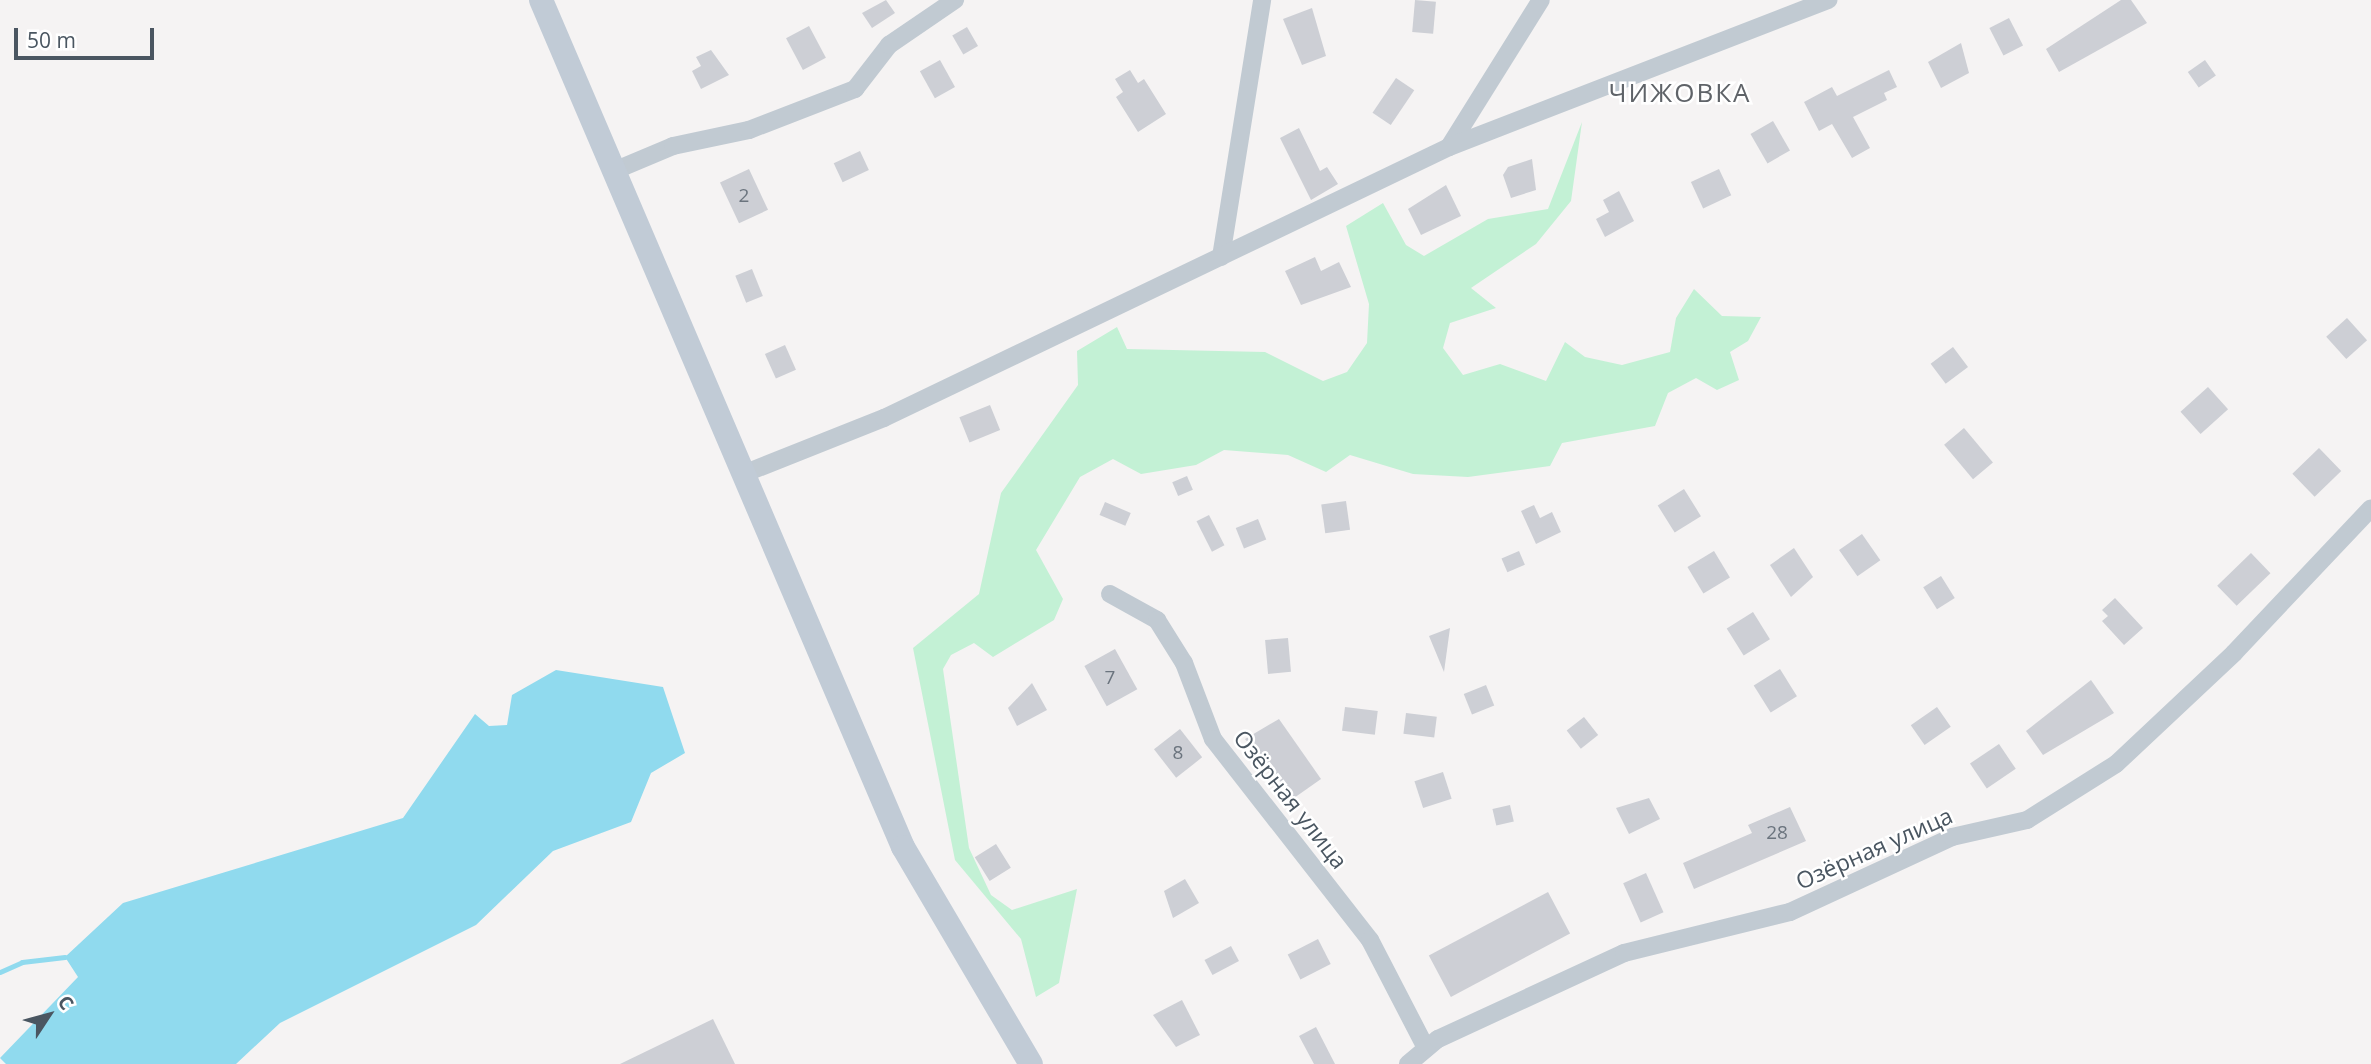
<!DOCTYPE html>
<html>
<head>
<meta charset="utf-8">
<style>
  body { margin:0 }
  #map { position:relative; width:2371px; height:1064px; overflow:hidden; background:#f5f3f3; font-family:"Open Sans",sans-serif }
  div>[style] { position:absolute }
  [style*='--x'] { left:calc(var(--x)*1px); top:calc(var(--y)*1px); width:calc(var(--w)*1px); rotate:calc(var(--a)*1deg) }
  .green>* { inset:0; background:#c3f1d5 }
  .water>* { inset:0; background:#90daee }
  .stream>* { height:5px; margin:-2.5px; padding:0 2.5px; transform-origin:2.5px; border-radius:2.5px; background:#90daee }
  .building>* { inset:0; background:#cdcfd5; transform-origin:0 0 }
  .street>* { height:18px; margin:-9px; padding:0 9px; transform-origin:9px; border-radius:9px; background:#c1cad2 }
  .secondary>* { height:24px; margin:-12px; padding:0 12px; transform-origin:12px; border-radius:12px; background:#c1cbd6 }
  span { translate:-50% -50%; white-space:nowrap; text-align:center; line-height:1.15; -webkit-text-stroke:5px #fff; paint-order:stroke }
  .number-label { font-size:19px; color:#6b747e }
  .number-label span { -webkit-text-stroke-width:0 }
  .street-label { font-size:23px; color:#4a5661 }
  .quarter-label { font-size:26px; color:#5f6368; letter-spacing:2px }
  .north { position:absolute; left:14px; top:980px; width:70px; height:70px; -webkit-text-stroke:5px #fff; paint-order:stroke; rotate:54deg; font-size:19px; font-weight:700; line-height:28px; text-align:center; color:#4a5661 }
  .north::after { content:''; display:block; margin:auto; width:24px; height:32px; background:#4a5661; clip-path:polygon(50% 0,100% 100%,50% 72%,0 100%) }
  .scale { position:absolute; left:14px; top:28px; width:140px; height:32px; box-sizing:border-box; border:4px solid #4a5661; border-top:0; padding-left:9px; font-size:21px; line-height:24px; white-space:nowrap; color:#4a5661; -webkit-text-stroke:5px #fff; paint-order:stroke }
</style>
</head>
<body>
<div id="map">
  <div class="green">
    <div style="clip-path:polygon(1582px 122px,1571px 201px,1536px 244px,1471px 288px,1496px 308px,1450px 323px,1443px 348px,1463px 375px,1500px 364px,1546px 381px,1565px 342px,1585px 357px,1622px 365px,1670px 352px,1676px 318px,1694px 289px,1722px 316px,1761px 317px,1748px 341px,1730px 352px,1739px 380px,1717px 390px,1696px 378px,1668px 393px,1655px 426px,1562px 443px,1550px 466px,1468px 477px,1413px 474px,1350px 455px,1326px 472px,1288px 455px,1224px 450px,1196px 465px,1141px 474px,1113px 459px,1080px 477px,1036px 550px,1063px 599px,1054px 620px,993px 657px,974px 643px,951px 655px,943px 669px,969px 848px,991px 895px,1012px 910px,1077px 889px,1059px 983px,1036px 997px,1021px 939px,955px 860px,913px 648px,979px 594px,1001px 493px,1078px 385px,1077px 351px,1117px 327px,1127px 349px,1265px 352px,1323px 381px,1347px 372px,1367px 343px,1369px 304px,1346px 226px,1383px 203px,1406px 245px,1424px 256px,1488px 219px,1548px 209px)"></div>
  </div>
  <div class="water">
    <div style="clip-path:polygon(556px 670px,663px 687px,685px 753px,651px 773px,631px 822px,553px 851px,476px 925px,280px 1023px,236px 1064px,6px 1064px,0 1058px,78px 977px,65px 957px,123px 903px,403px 818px,475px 714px,489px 726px,507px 725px,512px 695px)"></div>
  </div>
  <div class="stream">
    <div style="--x:0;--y:972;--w:24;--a:-24"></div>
    <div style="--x:22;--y:962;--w:43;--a:-6.6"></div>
  </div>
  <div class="building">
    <div style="clip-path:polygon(886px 0,895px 13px,872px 28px,862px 13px)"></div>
    <div style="left:1415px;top:0;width:21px;height:32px;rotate:5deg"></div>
    <div style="clip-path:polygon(2121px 0,2131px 0,2147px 23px,2059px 72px,2046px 49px)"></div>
    <div style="clip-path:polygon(1312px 8px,1326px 56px,1302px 65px,1283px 19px)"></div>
    <div style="left:2009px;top:18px;width:31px;height:22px;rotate:63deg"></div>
    <div style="left:809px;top:26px;width:36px;height:26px;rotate:62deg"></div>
    <div style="left:967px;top:27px;width:22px;height:17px;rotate:60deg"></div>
    <div style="clip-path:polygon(1961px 43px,1969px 73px,1941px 88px,1928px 62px)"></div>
    <div style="clip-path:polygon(711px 50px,729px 75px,701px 89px,692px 71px,701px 66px,696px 57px)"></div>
    <div style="left:940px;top:60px;width:31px;height:23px;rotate:61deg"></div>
    <div style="left:2205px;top:60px;width:19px;height:21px;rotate:55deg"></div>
    <div style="clip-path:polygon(1130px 70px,1138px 83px,1144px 79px,1166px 114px,1138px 132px,1116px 97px,1123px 92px,1115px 79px)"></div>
    <div style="clip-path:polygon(1889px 70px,1897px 87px,1884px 93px,1887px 100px,1853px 117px,1870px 148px,1852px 158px,1832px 124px,1819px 131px,1804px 102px,1832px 87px,1837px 96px)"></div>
    <div style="left:1396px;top:78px;width:22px;height:42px;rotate:34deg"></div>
    <div style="left:1773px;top:121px;width:34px;height:26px;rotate:60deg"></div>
    <div style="clip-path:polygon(1299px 128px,1320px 171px,1327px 167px,1338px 184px,1311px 200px,1280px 138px)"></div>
    <div style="left:860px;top:151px;width:21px;height:29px;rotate:65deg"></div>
    <div style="clip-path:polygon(1532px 159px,1536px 190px,1511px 198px,1503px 175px,1508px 167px)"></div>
    <div style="left:749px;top:169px;width:45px;height:32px;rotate:65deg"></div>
    <div style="left:1719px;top:169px;width:29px;height:31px;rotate:65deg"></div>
    <div style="clip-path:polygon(1446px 185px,1461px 216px,1421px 235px,1408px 209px)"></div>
    <div style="clip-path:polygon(1619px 191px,1634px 221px,1605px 237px,1596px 219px,1609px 212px,1603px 200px)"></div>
    <div style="clip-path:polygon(1315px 257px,1321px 271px,1339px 262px,1351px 287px,1301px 305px,1285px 271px)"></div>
    <div style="left:752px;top:269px;width:29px;height:18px;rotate:68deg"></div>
    <div style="left:2347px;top:318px;width:30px;height:28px;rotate:48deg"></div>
    <div style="left:785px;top:345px;width:27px;height:22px;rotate:66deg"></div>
    <div style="left:1953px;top:347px;width:25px;height:28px;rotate:53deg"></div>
    <div style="left:2208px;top:387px;width:30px;height:37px;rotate:48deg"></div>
    <div style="left:990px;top:405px;width:27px;height:33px;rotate:68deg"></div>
    <div style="left:1964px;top:428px;width:45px;height:26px;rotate:50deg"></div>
    <div style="left:2319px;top:448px;width:32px;height:37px;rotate:46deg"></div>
    <div style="left:1187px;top:476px;width:15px;height:16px;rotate:67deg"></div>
    <div style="left:1684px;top:489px;width:32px;height:31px;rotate:58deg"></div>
    <div style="left:1346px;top:501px;width:29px;height:25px;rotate:82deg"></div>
    <div style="left:1105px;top:502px;width:28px;height:14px;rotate:23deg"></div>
    <div style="clip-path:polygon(1534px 505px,1540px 518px,1552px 512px,1561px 532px,1536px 544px,1521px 511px)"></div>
    <div style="left:1209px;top:515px;width:34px;height:14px;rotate:63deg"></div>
    <div style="left:1258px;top:519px;width:22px;height:24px;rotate:68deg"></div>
    <div style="left:1862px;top:534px;width:32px;height:28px;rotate:55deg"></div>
    <div style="clip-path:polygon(1794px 548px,1813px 577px,1791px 597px,1770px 565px)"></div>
    <div style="left:1519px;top:551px;width:15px;height:19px;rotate:67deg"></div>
    <div style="left:1714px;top:551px;width:31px;height:31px;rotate:59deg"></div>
    <div style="left:2251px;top:553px;width:28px;height:47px;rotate:46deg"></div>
    <div style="left:1941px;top:576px;width:26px;height:21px;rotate:58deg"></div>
    <div style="clip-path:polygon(2115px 598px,2143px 628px,2124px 645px,2102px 621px,2108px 616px,2102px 610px)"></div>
    <div style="left:1753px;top:612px;width:32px;height:31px;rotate:58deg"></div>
    <div style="clip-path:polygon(1450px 628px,1444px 672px,1429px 636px)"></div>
    <div style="left:1288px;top:638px;width:34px;height:23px;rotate:85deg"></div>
    <div style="left:1115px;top:649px;width:46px;height:35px;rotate:61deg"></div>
    <div style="left:1780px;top:669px;width:32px;height:31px;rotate:58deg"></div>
    <div style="clip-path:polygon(2091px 680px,2114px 713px,2043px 755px,2026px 731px)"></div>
    <div style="clip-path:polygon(1032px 683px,1047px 710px,1017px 726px,1008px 708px)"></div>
    <div style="left:1486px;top:685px;width:22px;height:24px;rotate:68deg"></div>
    <div style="left:1345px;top:707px;width:33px;height:24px;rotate:7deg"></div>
    <div style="left:1937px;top:707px;width:24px;height:32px;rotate:55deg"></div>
    <div style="left:1406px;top:713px;width:31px;height:21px;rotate:7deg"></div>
    <div style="left:1584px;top:717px;width:23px;height:22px;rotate:52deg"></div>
    <div style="clip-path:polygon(1279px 719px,1321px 779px,1294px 798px,1245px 739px)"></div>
    <div style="left:1180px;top:729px;width:36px;height:33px;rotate:52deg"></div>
    <div style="left:1999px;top:744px;width:30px;height:35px;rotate:56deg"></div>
    <div style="left:1443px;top:772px;width:28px;height:30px;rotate:72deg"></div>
    <div style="clip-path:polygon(1649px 798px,1660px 819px,1629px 834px,1616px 808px)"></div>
    <div style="left:1510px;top:805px;width:17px;height:18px;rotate:77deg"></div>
    <div style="clip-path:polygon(1790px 807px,1806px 841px,1694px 889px,1683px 863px,1752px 833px,1748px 825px)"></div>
    <div style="left:996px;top:844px;width:28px;height:25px;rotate:58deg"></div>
    <div style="left:1646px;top:873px;width:43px;height:25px;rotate:66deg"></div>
    <div style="clip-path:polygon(1185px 879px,1199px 903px,1173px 918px,1164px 891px)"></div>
    <div style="left:1548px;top:892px;width:47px;height:135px;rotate:62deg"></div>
    <div style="left:1318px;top:939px;width:28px;height:34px;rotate:63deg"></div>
    <div style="left:1231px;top:946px;width:17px;height:30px;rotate:62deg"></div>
    <div style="clip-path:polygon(1182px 1000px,1200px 1035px,1176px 1047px,1153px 1015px)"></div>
    <div style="clip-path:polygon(713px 1019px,735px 1064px,620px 1064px)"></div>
    <div style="clip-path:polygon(1316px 1027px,1335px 1064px,1314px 1064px,1299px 1036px)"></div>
  </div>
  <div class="street">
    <div style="--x:1449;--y:147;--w:173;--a:-58"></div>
    <div style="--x:616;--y:170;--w:62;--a:-22.8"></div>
    <div style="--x:673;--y:146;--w:78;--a:-11.9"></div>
    <div style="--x:749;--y:130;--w:114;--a:-21.1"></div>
    <div style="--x:855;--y:89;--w:56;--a:-52.3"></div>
    <div style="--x:889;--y:45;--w:80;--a:-34.3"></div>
    <div style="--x:1221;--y:257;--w:260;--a:-80.9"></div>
    <div style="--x:743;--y:474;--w:152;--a:-21.7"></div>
    <div style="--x:884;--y:418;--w:627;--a:-25.62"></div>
    <div style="--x:1449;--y:147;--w:407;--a:-21.2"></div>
    <div style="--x:1110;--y:594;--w:54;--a:29"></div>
    <div style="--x:1157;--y:620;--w:51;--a:57.9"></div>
    <div style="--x:1184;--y:663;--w:81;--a:69.1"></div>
    <div style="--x:1213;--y:739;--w:255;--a:52"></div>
    <div style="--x:1370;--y:940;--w:122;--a:62.6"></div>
    <div style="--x:1408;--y:1064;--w:39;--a:-40"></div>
    <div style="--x:1438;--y:1039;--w:205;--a:-24.8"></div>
    <div style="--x:1624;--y:953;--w:171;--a:-13.9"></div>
    <div style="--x:1790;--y:912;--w:179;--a:-24.8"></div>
    <div style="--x:1952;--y:837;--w:77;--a:-12.8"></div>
    <div style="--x:2027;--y:820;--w:105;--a:-32.2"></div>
    <div style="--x:2116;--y:764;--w:162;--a:-43.2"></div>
    <div style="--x:2234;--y:653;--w:199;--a:-46.6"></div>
  </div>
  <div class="secondary">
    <div style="--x:541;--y:0;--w:921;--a:66.86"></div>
    <div style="--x:903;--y:847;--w:252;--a:59.5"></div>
  </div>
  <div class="number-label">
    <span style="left:744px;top:196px">2</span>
    <span style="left:1110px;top:678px">7</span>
    <span style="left:1178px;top:753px">8</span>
    <span style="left:1777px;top:833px">28</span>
  </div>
  <div class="street-label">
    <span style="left:1291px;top:799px;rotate:52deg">Озёрная улица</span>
    <span style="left:1874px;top:848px;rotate:-24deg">Озёрная улица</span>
  </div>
  <div class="quarter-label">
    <span style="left:1680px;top:93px">ЧИЖОВКА</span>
  </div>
  <div class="north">С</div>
  <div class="scale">50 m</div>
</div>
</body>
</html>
